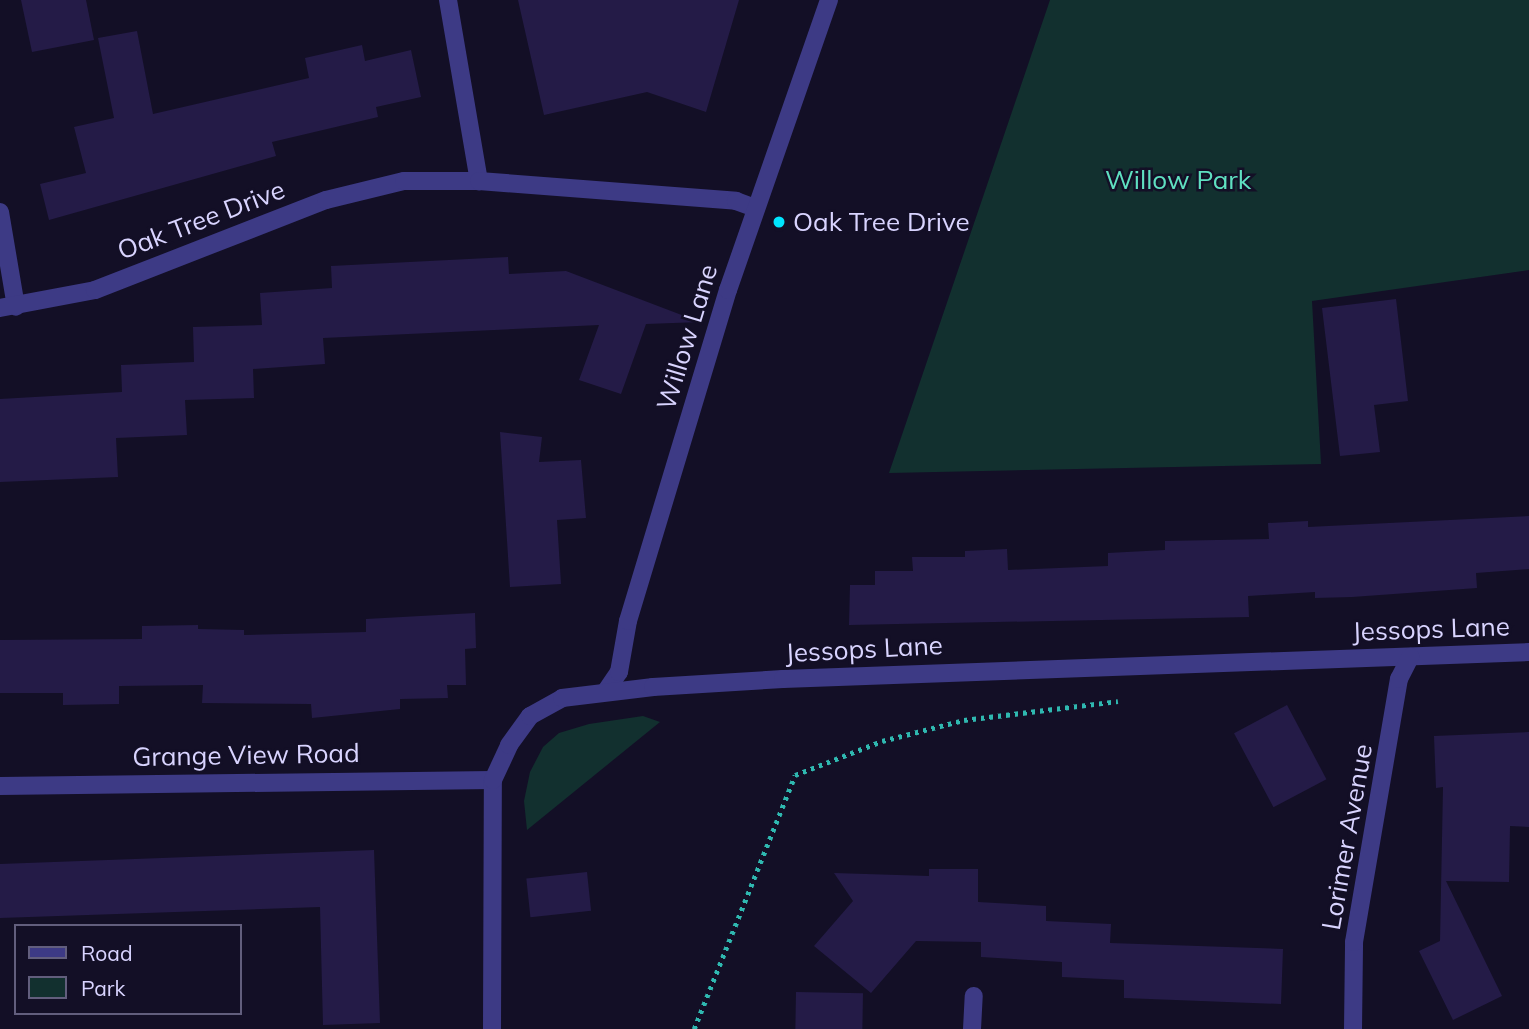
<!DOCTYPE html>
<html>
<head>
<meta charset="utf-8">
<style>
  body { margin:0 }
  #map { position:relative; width:1529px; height:1029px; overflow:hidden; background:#130f26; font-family:Mulish,sans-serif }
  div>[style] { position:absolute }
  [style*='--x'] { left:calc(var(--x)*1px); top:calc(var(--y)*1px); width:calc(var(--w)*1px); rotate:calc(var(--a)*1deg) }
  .green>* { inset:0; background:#12302f }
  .building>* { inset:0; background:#241b47; transform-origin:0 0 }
  .path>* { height:4.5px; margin-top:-2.25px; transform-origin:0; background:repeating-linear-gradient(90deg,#2fb8b0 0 3.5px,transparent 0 8.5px) }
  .minor>* { height:18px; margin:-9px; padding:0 9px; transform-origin:9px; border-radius:9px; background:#3d3a85 }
  .dots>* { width:19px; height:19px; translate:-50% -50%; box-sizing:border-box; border:4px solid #130f26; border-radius:50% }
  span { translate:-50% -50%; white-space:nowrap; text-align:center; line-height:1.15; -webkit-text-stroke:5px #130f26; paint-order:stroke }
  .park-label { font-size:26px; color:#5fe0c0 }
  .street-label { font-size:26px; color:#d9d4ff }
  .poi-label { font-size:26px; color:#d9d4ff }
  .left { translate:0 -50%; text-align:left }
  .legend { position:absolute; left:14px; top:924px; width:228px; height:91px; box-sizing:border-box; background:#130f26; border:2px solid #625e7d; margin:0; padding:9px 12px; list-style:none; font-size:21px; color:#d9d4ff }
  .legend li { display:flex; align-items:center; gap:14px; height:35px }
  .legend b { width:35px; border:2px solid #625e7d }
</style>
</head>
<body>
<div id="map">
  <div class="green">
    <div style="clip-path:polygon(1050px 0,1529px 0,1529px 270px,1312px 301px,1321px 464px,889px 473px)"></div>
    <div style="clip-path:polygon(643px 716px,660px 722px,527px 830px,524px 801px,530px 772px,543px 747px,559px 733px,589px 724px)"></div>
  </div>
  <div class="building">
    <div style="clip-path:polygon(21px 0,86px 0,94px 40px,32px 52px)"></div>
    <div style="clip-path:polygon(518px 0,739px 0,706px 112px,647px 92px,544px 115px)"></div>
    <div style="clip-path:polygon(137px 31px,153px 114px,309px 78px,305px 58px,362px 45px,365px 61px,411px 50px,421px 97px,376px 107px,378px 117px,272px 142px,276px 156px,49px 220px,40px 184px,86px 173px,74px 127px,114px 118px,98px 38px)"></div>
    <div style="clip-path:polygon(508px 257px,509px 274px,566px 271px,700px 322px,646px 324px,621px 394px,579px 380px,599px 325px,323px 338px,325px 364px,253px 369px,254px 398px,185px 400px,187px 435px,116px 438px,118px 477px,0 482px,0 399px,122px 392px,121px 365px,194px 362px,193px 327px,262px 325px,260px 293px,332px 288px,331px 266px)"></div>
    <div style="clip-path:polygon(1396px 299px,1408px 401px,1374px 405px,1380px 452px,1340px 456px,1322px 308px)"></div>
    <div style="clip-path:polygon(500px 432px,542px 437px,539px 462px,581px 460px,586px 518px,557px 520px,561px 584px,510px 587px)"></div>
    <div style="clip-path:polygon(1529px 516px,1529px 569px,1476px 573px,1477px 588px,1352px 597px,1315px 598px,1315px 592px,1248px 596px,1249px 617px,849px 625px,850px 585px,875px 585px,875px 571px,913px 571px,912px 557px,965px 557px,965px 551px,1007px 549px,1008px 570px,1108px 566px,1108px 553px,1165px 550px,1165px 541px,1269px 539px,1268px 523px,1308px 521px,1308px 527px)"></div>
    <div style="clip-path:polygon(475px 613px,476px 648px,465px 649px,466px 685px,447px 685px,448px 698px,400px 699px,400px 709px,312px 718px,311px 704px,202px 703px,203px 685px,119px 686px,119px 704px,63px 705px,63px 693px,0 693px,0 640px,142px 639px,142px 626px,198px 625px,198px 629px,244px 630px,244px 635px,366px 632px,366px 619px)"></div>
    <div style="left:1287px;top:705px;width:84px;height:60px;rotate:62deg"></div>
    <div style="clip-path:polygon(1529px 732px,1529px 827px,1510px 826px,1509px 882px,1446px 881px,1502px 996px,1453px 1020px,1419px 951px,1440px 941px,1443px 787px,1436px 788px,1434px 736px)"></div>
    <div style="clip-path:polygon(374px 850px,380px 1023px,323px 1025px,320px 907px,0 918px,0 864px)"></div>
    <div style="clip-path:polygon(929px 869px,978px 869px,978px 902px,1046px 906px,1046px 921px,1111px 924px,1110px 943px,1283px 949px,1281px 1004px,1124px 998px,1124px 980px,1062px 977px,1062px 962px,981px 957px,981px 942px,916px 941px,871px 993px,814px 946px,853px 901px,834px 873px,929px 876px)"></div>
    <div style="left:587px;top:872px;width:39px;height:61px;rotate:84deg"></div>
    <div style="left:796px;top:992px;width:67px;height:37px;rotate:1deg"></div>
  </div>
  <div class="path">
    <div style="--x:694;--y:1029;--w:273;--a:-68.3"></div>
    <div style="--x:795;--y:775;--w:93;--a:-21.3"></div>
    <div style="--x:882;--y:741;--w:85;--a:-14.4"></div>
    <div style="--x:964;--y:720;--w:155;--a:-7"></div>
  </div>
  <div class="minor">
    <div style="--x:448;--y:0;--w:184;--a:80.3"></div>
    <div style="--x:0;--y:212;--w:96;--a:80.4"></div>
    <div style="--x:0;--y:308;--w:97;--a:-10.7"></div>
    <div style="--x:95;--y:290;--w:248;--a:-21.3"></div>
    <div style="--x:326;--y:200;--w:80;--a:-13.7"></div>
    <div style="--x:404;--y:181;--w:75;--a:0"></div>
    <div style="--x:479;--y:181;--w:258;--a:4.4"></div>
    <div style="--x:736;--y:201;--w:20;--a:20"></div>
    <div style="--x:606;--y:691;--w:23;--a:-56"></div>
    <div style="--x:619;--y:672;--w:52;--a:-80"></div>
    <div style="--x:628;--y:621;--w:346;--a:-73.2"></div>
    <div style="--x:728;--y:290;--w:307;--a:-70.8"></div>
    <div style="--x:0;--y:786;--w:493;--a:-0.7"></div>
    <div style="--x:492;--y:1029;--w:249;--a:-89.8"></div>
    <div style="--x:493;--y:780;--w:38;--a:-65"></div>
    <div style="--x:509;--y:745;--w:36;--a:-54"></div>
    <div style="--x:530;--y:716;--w:37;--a:-29"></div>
    <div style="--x:562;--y:698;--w:92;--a:-6.9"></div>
    <div style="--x:653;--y:687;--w:130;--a:-3.5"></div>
    <div style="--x:783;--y:679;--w:746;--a:-2.07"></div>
    <div style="--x:972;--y:1029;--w:33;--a:-87"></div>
    <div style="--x:1353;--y:1029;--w:87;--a:-89.3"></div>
    <div style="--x:1354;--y:942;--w:267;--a:-80.3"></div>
    <div style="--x:1399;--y:679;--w:25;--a:-63"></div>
  </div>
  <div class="dots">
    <div style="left:779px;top:222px;background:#00e5ff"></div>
  </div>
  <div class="park-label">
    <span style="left:1178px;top:180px">Willow Park</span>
  </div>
  <div class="street-label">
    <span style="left:201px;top:220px;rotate:-21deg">Oak Tree Drive</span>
    <span style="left:687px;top:337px;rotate:-73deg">Willow Lane</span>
    <span style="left:1431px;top:629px;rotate:-2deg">Jessops Lane</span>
    <span style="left:864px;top:649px;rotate:-3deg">Jessops Lane</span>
    <span style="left:246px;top:755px;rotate:-1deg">Grange View Road</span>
    <span style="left:1347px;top:837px;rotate:-80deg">Lorimer Avenue</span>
  </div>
  <div class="poi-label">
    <span class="left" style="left:793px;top:222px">Oak Tree Drive</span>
  </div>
  <ul class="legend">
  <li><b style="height:9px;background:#3d3a85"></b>Road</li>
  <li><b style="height:19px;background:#12302f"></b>Park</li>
  </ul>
</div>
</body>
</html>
